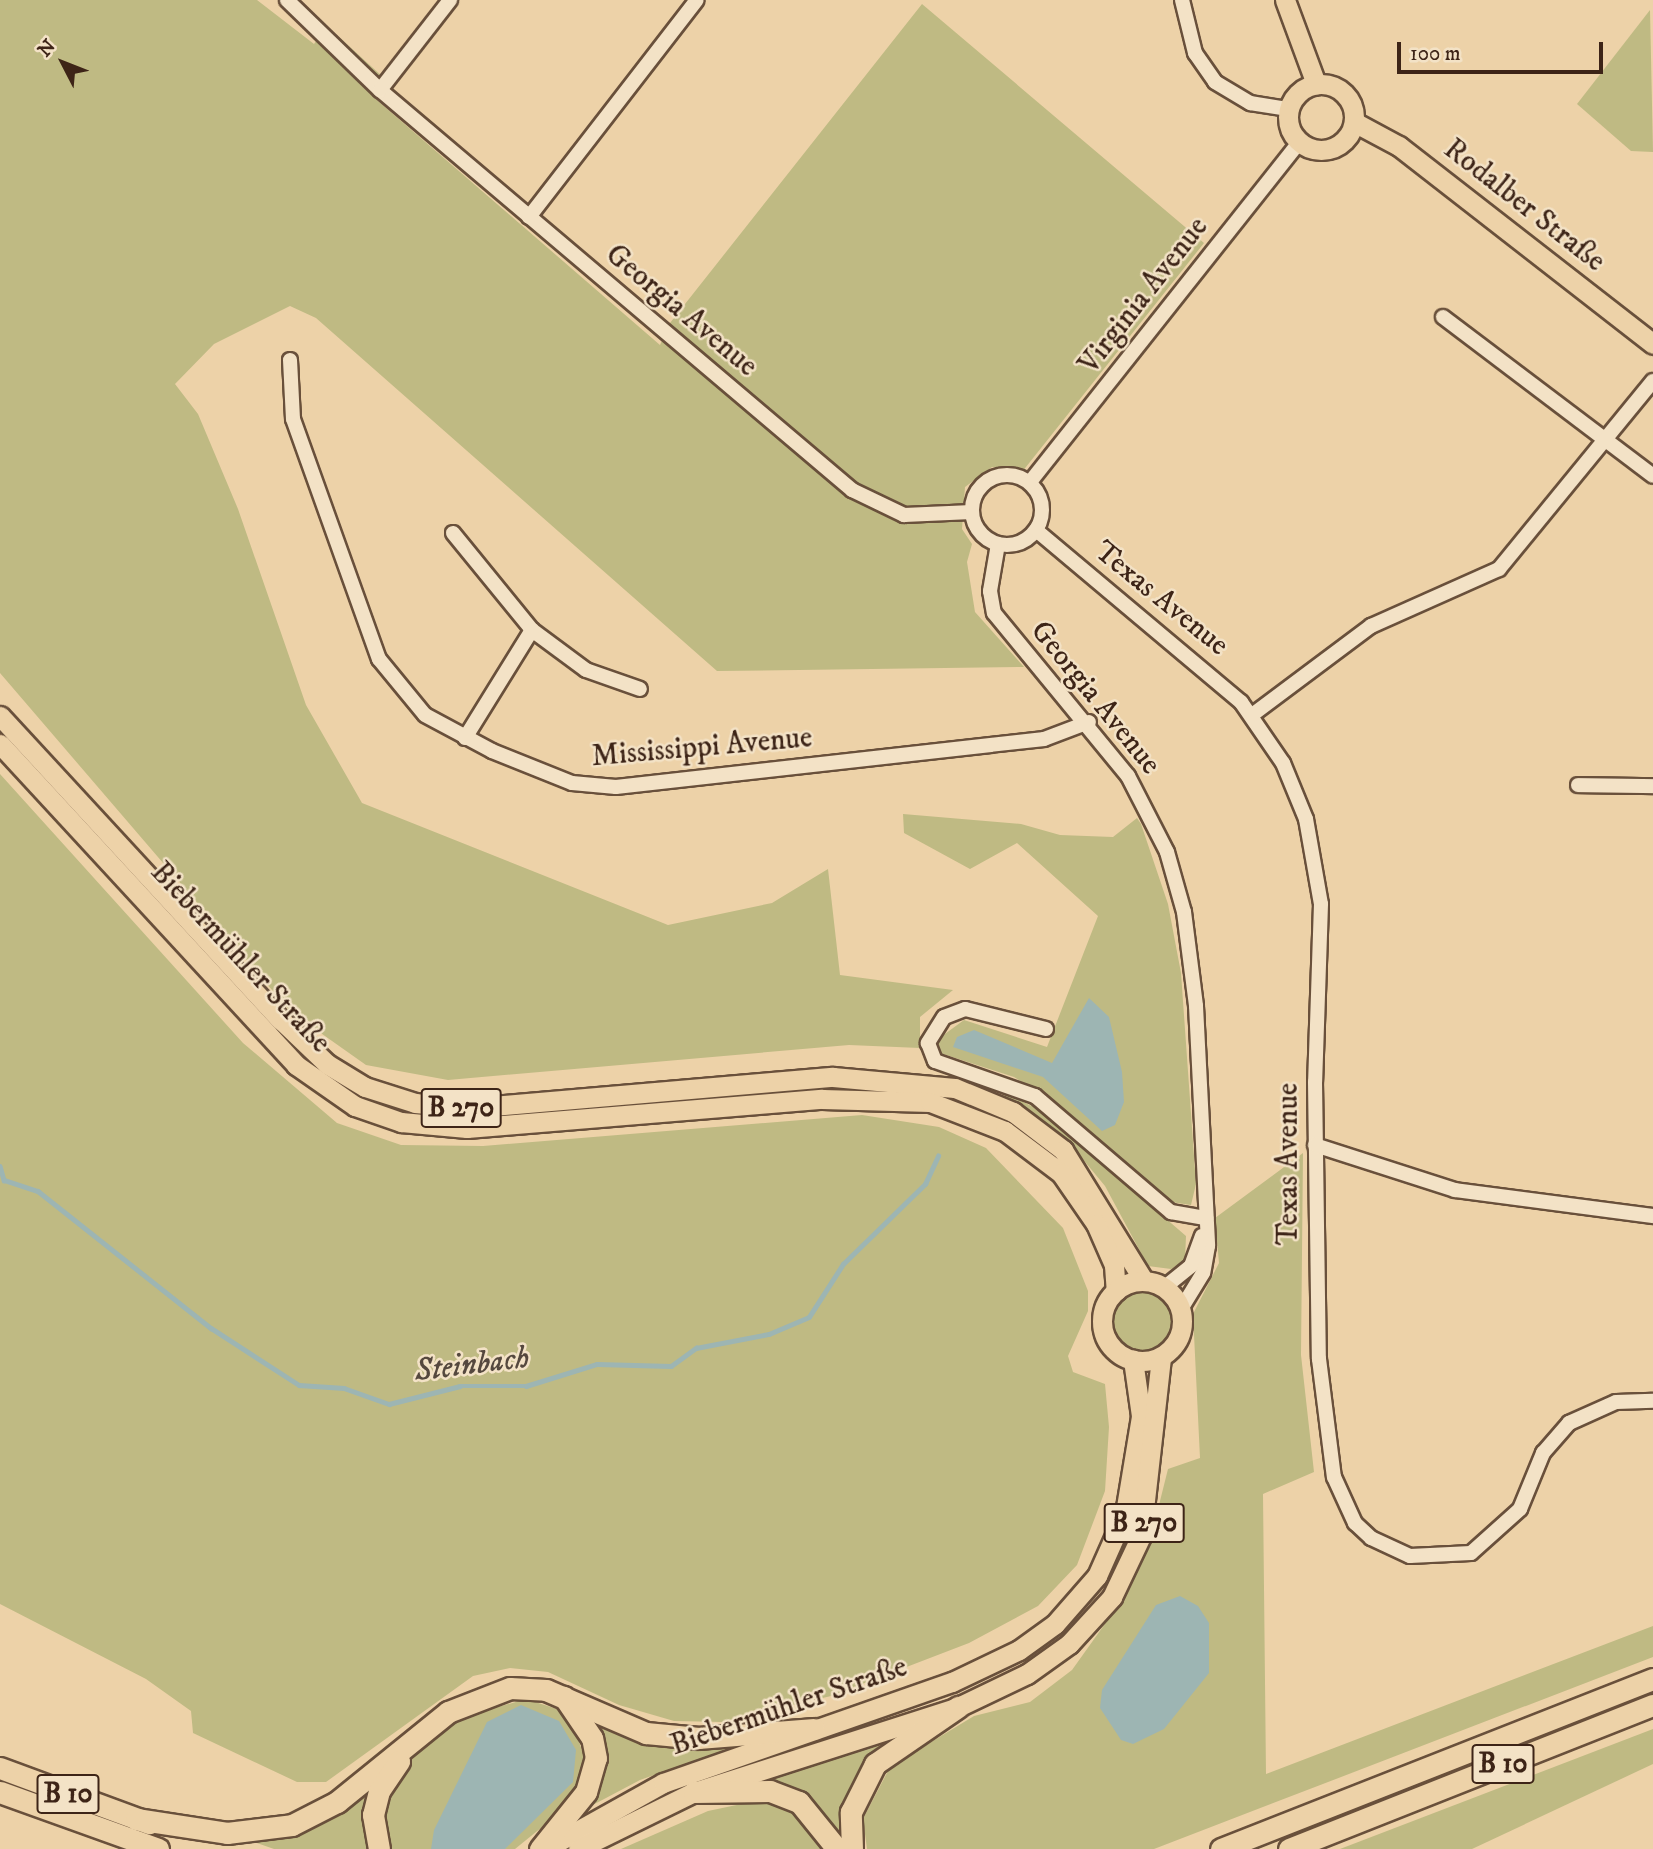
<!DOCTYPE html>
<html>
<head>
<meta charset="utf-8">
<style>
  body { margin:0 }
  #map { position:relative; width:1653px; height:1849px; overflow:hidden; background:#edd2a8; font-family:"IM FELL DW Pica",serif }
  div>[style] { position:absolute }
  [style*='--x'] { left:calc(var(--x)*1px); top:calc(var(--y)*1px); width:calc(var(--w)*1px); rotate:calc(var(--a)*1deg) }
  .green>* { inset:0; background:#bfba83 }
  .round { border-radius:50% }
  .water>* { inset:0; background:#9db5b3 }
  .stream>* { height:4.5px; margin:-2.25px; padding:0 2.25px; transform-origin:2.25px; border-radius:2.25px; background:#9db5b3 }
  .roads { filter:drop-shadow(2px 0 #69503b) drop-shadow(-2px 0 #69503b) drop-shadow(0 2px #69503b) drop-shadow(0 -2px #69503b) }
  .minor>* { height:14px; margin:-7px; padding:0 7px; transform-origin:7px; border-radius:7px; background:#f3e2c6 }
  .minor>.ring { margin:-7px; padding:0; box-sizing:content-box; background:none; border:14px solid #f3e2c6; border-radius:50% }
  .major>* { height:19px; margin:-9.5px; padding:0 9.5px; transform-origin:9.5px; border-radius:9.5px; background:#edd2a8 }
  .major>.ring { margin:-9.5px; padding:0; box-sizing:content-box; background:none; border:19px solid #edd2a8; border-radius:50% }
  .highway>* { height:21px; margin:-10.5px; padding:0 10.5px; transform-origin:10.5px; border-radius:10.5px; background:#edd2a8 }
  span { translate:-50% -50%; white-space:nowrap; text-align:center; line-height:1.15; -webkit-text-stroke:5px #f3e2c6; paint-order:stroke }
  .shield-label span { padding:2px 5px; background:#f3e2c6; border:2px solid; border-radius:5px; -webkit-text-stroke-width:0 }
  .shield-label { font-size:28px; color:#3d2417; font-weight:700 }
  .street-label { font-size:30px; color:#3d2417 }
  .water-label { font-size:32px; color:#55483e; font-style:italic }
  .north { position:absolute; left:28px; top:28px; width:70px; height:70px; -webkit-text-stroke:5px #f3e2c6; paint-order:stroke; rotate:312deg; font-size:19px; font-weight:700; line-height:28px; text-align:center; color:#3d2417 }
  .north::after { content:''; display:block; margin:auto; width:24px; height:32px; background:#3d2417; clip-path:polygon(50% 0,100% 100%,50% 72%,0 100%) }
  .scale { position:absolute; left:1397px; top:42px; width:206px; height:32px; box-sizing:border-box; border:4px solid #3d2417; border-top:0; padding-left:9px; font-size:21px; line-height:24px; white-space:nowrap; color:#3d2417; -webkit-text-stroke:5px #f3e2c6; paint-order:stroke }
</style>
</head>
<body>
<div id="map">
  <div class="green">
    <div style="clip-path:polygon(0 0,257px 0,314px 44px,327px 26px,384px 78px,371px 95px,660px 345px,670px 323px,922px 4px,1204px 243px,1022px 472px,992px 467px,965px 487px,962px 529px,972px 544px,967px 562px,975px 612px,1024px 667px,717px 671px,316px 318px,290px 306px,214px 344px,175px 384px,198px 414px,238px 509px,306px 705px,362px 803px,668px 925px,772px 903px,828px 869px,840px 975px,953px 990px,920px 1017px,920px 1048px,849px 1045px,448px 1080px,366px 1065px,291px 1012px,0 673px)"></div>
    <div style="clip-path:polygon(1650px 10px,1653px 152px,1631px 151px,1577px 104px)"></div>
    <div style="clip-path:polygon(0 774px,243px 1043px,337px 1123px,401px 1145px,483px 1146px,862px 1115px,939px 1127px,986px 1148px,1063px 1228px,1088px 1291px,1088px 1311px,1068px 1356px,1073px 1372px,1105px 1384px,1109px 1427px,1105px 1491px,1077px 1565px,1038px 1606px,969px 1643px,831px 1696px,723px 1722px,674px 1721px,619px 1705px,548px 1672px,510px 1668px,473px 1676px,326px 1782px,297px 1782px,193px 1733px,191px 1711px,146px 1679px,0 1604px)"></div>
    <div style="clip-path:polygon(903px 814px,1021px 824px,1060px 835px,1113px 837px,1137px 818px,1141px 824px,1168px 904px,1181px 973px,1196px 1184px,1191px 1205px,1164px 1201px,1067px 1111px,1014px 1077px,940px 1053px,938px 1039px,964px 1020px,1047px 1047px,1098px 916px,1017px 843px,970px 869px,904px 833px)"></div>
    <div style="clip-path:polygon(996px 1089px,1040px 1110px,1186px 1236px,1185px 1260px,1171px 1269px,1148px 1266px,1105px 1186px,1081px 1157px)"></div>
    <div style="clip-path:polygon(1303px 1153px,1301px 1355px,1314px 1472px,1263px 1494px,1266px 1774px,1653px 1626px,1653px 1657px,1154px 1849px,867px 1849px,863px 1819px,890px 1767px,974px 1716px,1030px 1702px,1072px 1670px,1127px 1593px,1149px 1545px,1168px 1469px,1200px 1458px,1193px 1314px,1219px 1263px,1215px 1218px)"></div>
    <div class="round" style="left:1109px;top:1290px;width:64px;height:64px"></div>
    <div style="clip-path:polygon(526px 1699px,557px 1709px,573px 1725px,584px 1756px,574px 1793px,552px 1819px,515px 1849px,387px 1849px,382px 1814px,404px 1767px,453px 1720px)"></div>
    <div style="clip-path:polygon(588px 1712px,741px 1744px,640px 1780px,589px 1807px,597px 1787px,599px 1730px)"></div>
    <div style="clip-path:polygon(1653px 1729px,1653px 1764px,1472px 1849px,1340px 1849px)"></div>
    <div style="clip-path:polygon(890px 1737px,871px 1753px,848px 1792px,845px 1845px,816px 1807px,762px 1779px)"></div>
    <div style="clip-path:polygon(376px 1783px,364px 1820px,367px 1849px,274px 1849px,254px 1842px,282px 1835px)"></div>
    <div style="clip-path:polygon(765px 1799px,793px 1809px,827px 1849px,621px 1849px,708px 1811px)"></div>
  </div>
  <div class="water">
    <div style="clip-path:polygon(1089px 998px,1109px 1017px,1122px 1072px,1124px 1102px,1115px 1125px,1102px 1131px,1043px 1077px,953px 1047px,957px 1037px,974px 1030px,1052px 1063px)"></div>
    <div style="clip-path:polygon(1180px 1596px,1198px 1606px,1209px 1623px,1209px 1673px,1164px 1729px,1133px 1744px,1121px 1740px,1100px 1708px,1102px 1690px,1156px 1605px)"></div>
    <div style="clip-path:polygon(521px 1705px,559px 1721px,576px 1750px,573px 1782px,505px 1849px,431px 1849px,434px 1830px,487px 1722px)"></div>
  </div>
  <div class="stream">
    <div style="--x:0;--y:1166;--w:15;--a:74"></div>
    <div style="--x:4;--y:1180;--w:36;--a:18"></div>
    <div style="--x:38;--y:1191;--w:221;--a:38.4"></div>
    <div style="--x:211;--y:1328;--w:105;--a:32.9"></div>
    <div style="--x:299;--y:1385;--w:45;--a:3.8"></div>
    <div style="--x:344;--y:1388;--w:48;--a:19.6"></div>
    <div style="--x:389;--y:1404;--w:73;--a:-14.2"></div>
    <div style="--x:460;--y:1386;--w:66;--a:0"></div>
    <div style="--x:526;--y:1386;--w:74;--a:-17.2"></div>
    <div style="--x:597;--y:1364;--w:74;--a:1.5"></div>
    <div style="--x:671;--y:1366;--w:31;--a:-36"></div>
    <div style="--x:696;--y:1348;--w:74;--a:-10.9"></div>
    <div style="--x:769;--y:1334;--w:43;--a:-23"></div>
    <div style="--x:809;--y:1317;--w:63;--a:-57.3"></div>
    <div style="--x:843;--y:1264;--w:115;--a:-44.3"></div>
    <div style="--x:925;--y:1184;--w:31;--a:-65"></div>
  </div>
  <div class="roads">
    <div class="minor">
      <div style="--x:287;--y:0;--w:129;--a:44.1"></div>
      <div style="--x:380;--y:90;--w:619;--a:40.28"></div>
      <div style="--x:852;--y:490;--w:58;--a:25.7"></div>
      <div style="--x:904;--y:515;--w:68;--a:-2.5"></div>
      <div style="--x:1182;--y:0;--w:55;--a:76.2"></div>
      <div style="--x:1195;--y:53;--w:35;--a:55"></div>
      <div style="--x:1215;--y:82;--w:41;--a:31"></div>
      <div style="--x:1250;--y:103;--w:39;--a:9"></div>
      <div style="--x:380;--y:90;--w:114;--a:-52.1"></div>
      <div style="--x:529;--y:217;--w:274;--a:-52.3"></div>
      <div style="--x:1443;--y:317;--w:263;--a:37.1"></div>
      <div style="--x:290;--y:360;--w:59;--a:87.1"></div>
      <div style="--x:293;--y:419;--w:255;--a:70.3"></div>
      <div style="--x:379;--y:659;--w:72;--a:50.6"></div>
      <div style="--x:425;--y:715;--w:76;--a:28.2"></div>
      <div style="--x:492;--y:751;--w:86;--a:21.8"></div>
      <div style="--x:572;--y:783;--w:44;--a:5.2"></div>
      <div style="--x:616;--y:787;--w:431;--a:-6.4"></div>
      <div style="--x:1044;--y:739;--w:48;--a:-20.7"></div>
      <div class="ring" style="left:972px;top:475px;width:56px;height:56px"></div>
      <div style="--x:1030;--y:482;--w:433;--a:-51.6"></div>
      <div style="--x:1036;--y:530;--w:268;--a:40"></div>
      <div style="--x:1241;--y:702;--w:74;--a:55.5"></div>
      <div style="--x:1283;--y:763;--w:61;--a:67.7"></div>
      <div style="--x:1306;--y:819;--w:86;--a:80"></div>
      <div style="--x:1321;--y:904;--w:178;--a:91.9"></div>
      <div style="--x:1315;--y:1082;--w:277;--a:89.2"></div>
      <div style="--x:1319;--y:1359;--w:119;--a:82.8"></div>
      <div style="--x:1334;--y:1477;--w:51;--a:65.5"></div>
      <div style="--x:1355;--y:1523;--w:22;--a:43"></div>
      <div style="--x:1371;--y:1538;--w:43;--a:24.8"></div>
      <div style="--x:1410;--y:1556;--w:61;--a:-2.8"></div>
      <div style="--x:1471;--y:1553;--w:66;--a:-41.9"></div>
      <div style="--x:1520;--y:1509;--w:61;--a:-67.7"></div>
      <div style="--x:1543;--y:1453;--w:40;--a:-49"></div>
      <div style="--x:1569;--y:1423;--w:51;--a:-24.1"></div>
      <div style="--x:1616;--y:1402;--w:37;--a:-2"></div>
      <div style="--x:453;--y:533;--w:125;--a:50.8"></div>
      <div style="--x:532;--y:630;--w:67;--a:36.5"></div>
      <div style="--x:586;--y:670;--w:57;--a:19.4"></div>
      <div style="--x:998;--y:544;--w:48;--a:99.7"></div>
      <div style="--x:990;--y:591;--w:22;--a:80"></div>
      <div style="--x:994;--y:613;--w:211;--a:50.6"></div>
      <div style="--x:1128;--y:776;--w:85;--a:62.8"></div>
      <div style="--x:1167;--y:852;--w:62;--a:74.2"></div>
      <div style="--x:1184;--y:912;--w:95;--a:82.7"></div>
      <div style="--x:1196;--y:1006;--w:240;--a:87.1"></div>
      <div style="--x:1208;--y:1246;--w:27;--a:100"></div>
      <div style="--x:1203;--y:1273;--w:42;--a:121.4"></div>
      <div style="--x:1252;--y:715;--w:149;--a:-36.8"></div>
      <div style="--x:1371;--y:626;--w:140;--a:-24"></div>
      <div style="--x:1499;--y:569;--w:243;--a:-50.7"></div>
      <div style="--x:465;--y:738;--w:127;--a:-58.2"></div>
      <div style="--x:1578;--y:785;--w:75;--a:0.8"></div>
      <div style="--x:1046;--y:1029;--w:83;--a:-166.1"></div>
      <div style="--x:965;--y:1009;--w:22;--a:159"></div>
      <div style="--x:944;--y:1017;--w:31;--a:122"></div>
      <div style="--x:928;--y:1043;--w:19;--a:69"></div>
      <div style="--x:935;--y:1061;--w:106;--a:19.3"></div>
      <div style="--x:1035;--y:1096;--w:179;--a:40.5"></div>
      <div style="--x:1171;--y:1212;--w:36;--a:10"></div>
      <div style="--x:1315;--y:1145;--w:147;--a:17.8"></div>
      <div style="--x:1455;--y:1190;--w:200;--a:7.5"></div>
      <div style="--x:1165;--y:1287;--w:33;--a:-39"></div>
      <div style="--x:1191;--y:1266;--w:32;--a:-70"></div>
    </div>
    <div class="major">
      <div style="--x:1285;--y:0;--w:90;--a:69.7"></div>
      <div class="ring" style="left:1288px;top:84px;width:47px;height:47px"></div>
      <div style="--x:1354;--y:122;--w:51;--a:28.1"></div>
      <div style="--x:1399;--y:146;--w:322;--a:37.9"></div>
      <div style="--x:0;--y:716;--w:414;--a:47.3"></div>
      <div style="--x:281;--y:1020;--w:64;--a:43.7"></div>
      <div style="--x:327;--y:1064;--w:44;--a:31.2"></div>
      <div style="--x:365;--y:1087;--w:52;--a:17.7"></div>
      <div style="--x:415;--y:1103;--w:54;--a:5.3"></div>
      <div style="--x:469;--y:1108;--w:365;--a:-4.9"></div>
      <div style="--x:833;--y:1077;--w:122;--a:5.2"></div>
      <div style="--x:955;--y:1088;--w:63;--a:22.5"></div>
      <div style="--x:1013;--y:1112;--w:63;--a:37.2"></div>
      <div style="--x:1063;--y:1150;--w:154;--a:58.3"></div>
      <div style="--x:0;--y:744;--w:437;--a:47.3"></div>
      <div style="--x:296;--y:1065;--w:72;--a:34.8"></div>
      <div style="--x:355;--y:1106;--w:49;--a:19.2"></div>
      <div style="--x:401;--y:1122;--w:66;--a:5.2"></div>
      <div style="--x:467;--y:1128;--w:356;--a:-4.7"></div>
      <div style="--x:822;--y:1099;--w:108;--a:1.6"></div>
      <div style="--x:930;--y:1102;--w:80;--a:21.1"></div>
      <div style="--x:1005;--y:1131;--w:70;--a:36.9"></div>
      <div style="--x:1061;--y:1173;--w:62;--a:55.5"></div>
      <div style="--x:1096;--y:1224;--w:45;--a:66.3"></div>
      <div style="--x:1114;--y:1265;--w:26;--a:86"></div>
      <div class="ring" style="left:1102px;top:1281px;width:61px;height:61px"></div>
      <div style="--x:545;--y:1849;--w:135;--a:-29.2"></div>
      <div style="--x:663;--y:1783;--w:306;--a:-19.3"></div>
      <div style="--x:952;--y:1682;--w:74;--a:-25.5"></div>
      <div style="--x:1019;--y:1650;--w:44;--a:-35.8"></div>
      <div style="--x:1055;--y:1624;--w:64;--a:-48.8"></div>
      <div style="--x:1097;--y:1576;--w:69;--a:-66"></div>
      <div style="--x:1125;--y:1513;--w:98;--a:-80.6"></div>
      <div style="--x:1141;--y:1416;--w:57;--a:-98.1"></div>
      <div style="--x:578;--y:1849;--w:129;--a:-26.2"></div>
      <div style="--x:694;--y:1792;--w:277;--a:-17.8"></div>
      <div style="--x:958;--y:1707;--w:76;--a:-25.6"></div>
      <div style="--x:1027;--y:1674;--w:52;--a:-35.5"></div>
      <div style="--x:1069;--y:1644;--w:64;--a:-47.5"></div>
      <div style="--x:1112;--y:1597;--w:68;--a:-64.6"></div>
      <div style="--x:1141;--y:1536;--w:180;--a:-83.6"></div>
    </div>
    <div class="highway">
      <div style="--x:0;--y:1768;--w:159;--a:20.3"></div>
      <div style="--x:0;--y:1792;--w:168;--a:19.8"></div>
      <div style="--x:694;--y:1792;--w:76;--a:-0.8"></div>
      <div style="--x:770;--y:1791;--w:31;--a:21"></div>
      <div style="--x:799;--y:1802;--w:60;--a:51"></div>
      <div style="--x:136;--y:1819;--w:92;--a:8.7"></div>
      <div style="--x:227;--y:1833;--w:65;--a:-7"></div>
      <div style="--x:292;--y:1825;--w:51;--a:-27.1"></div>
      <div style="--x:337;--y:1802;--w:143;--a:-39"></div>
      <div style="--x:448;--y:1712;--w:66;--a:-21.2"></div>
      <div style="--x:510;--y:1688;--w:36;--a:3"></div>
      <div style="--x:546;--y:1690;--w:109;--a:23.3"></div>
      <div style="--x:646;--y:1733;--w:53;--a:5.4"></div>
      <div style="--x:699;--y:1738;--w:115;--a:-4.5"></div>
      <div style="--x:379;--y:1849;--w:35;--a:-100"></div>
      <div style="--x:373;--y:1815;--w:25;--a:-76"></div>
      <div style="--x:379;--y:1791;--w:36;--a:-56"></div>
      <div style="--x:540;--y:1849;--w:73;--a:-51.1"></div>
      <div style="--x:586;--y:1792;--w:35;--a:-74"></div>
      <div style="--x:596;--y:1758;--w:20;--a:-101"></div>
      <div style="--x:592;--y:1738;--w:50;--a:-124.3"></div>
      <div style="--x:852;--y:1849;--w:37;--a:-92"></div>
      <div style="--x:851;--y:1812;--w:54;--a:-63.4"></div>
      <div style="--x:875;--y:1764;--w:101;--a:-34.5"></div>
      <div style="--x:1221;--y:1849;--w:464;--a:-21.5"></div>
      <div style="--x:1289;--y:1849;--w:391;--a:-21.6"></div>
    </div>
  </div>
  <div class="shield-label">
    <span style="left:461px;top:1108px">B 270</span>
    <span style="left:1144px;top:1523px">B 270</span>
    <span style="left:1503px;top:1764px">B 10</span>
    <span style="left:68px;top:1794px">B 10</span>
  </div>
  <div class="street-label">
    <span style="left:1524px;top:206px;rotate:38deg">Rodalber Straße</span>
    <span style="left:1144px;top:296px;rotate:-52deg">Virginia Avenue</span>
    <span style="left:681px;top:311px;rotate:40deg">Georgia Avenue</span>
    <span style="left:1161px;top:599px;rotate:39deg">Texas Avenue</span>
    <span style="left:1095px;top:698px;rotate:51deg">Georgia Avenue</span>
    <span style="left:702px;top:748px;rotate:-5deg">Mississippi Avenue</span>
    <span style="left:240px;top:958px;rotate:47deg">Biebermühler Straße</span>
    <span style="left:1289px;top:1164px;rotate:-90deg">Texas Avenue</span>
    <span style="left:789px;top:1707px;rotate:-19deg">Biebermühler Straße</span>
  </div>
  <div class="water-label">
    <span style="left:472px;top:1365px;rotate:-7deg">Steinbach</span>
  </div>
  <div class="north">N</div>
  <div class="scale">100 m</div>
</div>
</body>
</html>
